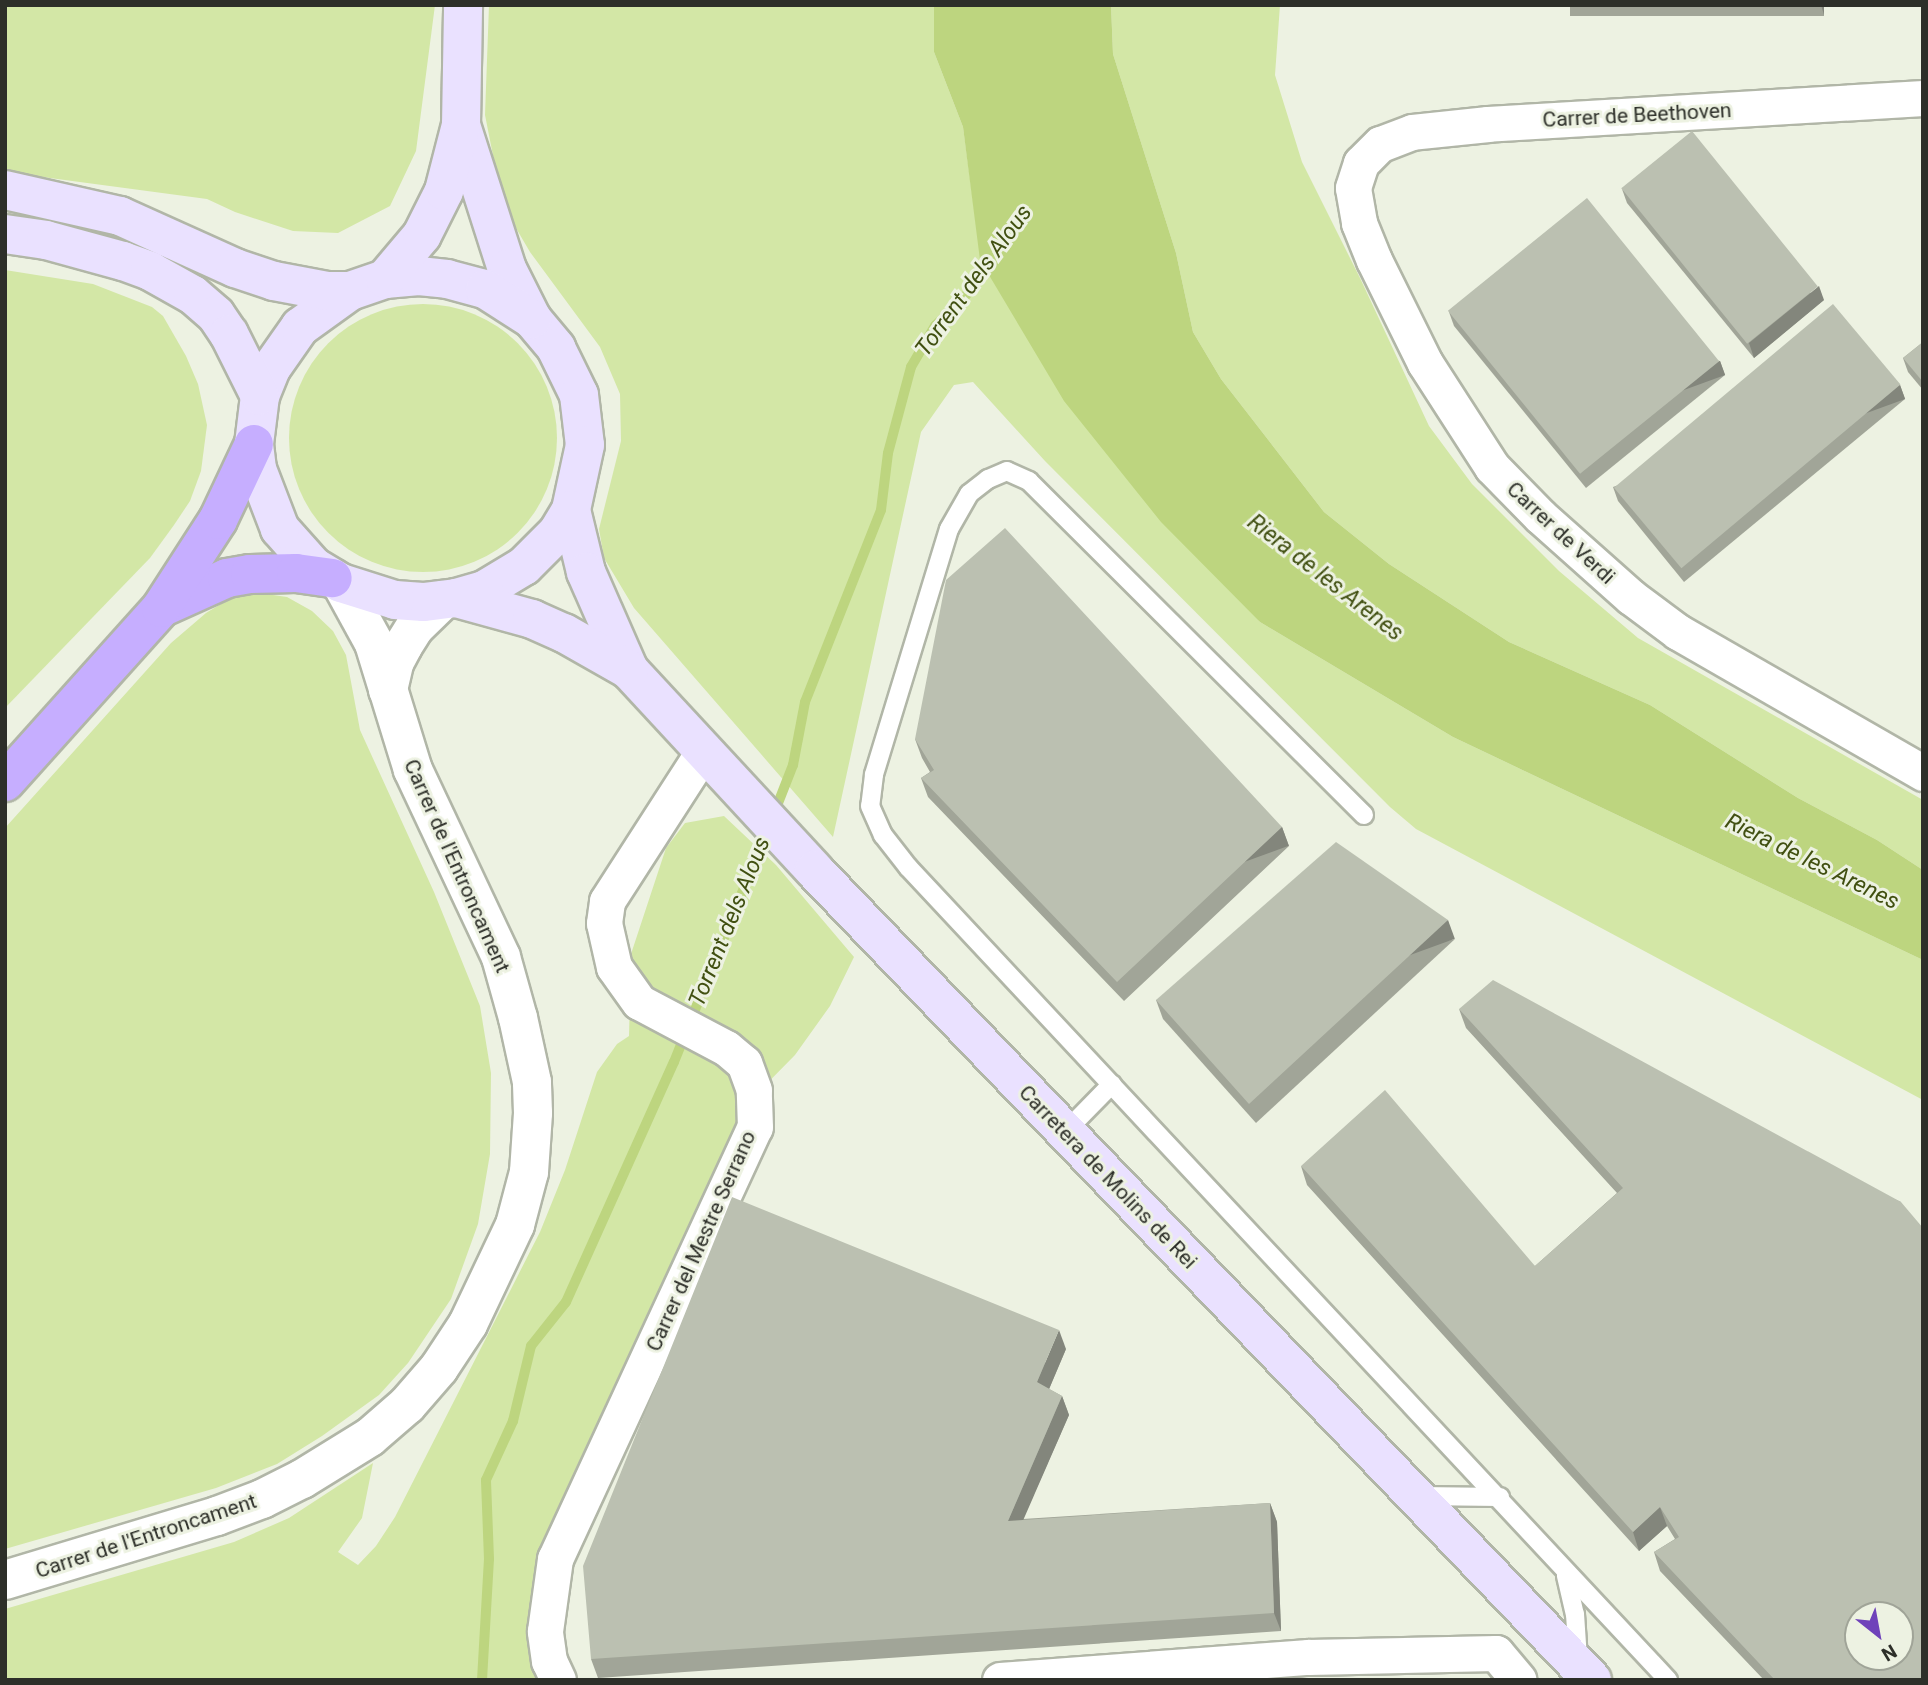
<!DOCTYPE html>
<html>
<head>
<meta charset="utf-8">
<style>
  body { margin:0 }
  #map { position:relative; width:1928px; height:1685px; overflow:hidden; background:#edf2e2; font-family:Roboto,sans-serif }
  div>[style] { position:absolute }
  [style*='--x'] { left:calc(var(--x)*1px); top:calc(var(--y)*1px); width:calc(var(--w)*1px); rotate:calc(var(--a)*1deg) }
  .green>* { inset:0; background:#d3e7a6 }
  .round { border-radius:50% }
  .water>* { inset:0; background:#bdd57f }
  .stream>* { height:10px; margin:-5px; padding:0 5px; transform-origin:5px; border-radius:5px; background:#bdd57f }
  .roads { filter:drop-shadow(2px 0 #b1b6a7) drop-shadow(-2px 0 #b1b6a7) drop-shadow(0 2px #b1b6a7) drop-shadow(0 -2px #b1b6a7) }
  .service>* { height:18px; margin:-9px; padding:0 9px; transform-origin:9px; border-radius:9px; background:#fff }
  .minor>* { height:35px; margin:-17.5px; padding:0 17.5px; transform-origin:17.5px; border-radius:17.5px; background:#fff }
  .tertiary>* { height:38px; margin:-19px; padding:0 19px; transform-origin:19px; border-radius:19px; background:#fff }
  .secondary>* { height:38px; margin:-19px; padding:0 19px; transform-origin:19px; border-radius:19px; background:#eae1ff }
  .trunk>* { height:38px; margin:-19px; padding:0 19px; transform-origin:19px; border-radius:19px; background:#c6aeff }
  .wall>* { inset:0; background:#a1a598; transform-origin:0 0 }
  .shaded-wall>* { inset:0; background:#83867c; transform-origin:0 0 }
  .building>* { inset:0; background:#bbc0b1; transform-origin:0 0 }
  span { translate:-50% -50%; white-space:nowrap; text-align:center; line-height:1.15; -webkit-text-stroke:6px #edf2e2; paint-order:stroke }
  .street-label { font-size:21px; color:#2d2f29 }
  .water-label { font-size:23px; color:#415011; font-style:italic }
  .frame { position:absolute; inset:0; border:7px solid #2d2f29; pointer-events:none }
  .north { position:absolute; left:1844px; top:1601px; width:70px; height:70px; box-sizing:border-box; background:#edf2e2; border:2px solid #a0a498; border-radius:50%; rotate:149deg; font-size:19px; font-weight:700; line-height:28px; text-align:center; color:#2d2f29 }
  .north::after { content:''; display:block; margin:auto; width:24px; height:32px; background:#6f42ba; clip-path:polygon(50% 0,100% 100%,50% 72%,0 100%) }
</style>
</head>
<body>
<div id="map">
  <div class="green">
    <div style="clip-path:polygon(5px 5px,435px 5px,416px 151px,390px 206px,338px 233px,293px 231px,235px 212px,207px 199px,5px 172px)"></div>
    <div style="clip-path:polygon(489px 5px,934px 5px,934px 52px,963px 127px,981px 260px,1260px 622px,1453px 737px,1923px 960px,1923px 1100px,1416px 829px,1390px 807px,1045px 461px,973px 382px,954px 385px,921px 432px,833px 837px,634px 608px,604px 558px,599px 529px,621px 441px,620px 394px,600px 347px,530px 252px,503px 206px,485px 115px)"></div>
    <div style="clip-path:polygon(1111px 5px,1280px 5px,1275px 75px,1302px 162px,1360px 278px,1429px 426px,1472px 484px,1559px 571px,1638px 638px,1923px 800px,1923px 870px,1877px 840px,1798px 798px,1650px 705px,1509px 642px,1389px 564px,1324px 512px,1221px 379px,1193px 332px,1176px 253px,1113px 54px)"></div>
    <div style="clip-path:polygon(5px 270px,93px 284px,152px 307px,163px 316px,186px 356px,198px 384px,207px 425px,201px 471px,190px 501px,174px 525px,150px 558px,5px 708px)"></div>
    <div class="round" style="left:289px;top:304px;width:268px;height:268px"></div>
    <div style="clip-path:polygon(252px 592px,287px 597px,312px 611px,333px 631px,346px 655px,360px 730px,434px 892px,480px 1006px,491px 1073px,490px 1154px,478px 1224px,451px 1299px,408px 1363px,379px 1395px,322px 1436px,277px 1464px,216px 1488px,5px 1549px,5px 828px,171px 643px,206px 613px,229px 599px)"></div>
    <div style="clip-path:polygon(724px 816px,776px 865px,854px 957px,830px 1006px,795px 1055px,740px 1111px,734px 1138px,551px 1541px,545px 1680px,5px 1680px,5px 1609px,234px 1542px,289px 1518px,373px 1463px,362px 1518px,338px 1552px,358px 1565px,376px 1546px,395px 1517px,540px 1232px,565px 1170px,597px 1072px,617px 1044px,629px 1036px,631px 954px,666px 848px,685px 823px)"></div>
  </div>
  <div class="water">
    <div style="clip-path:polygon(934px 5px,1111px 5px,1113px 54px,1176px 253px,1193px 332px,1221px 379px,1324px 512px,1389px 564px,1509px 642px,1650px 705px,1798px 798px,1877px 840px,1923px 870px,1923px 960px,1453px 737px,1260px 622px,1161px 522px,1064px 401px,980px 260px,963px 127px,934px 52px)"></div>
  </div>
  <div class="stream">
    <div style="--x:773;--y:816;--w:55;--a:-68.6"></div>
    <div style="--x:793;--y:765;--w:64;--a:-79.2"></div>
    <div style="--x:805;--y:702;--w:206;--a:-68.4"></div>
    <div style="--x:881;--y:510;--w:57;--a:-83"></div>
    <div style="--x:888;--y:453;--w:89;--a:-75"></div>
    <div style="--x:911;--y:367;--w:48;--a:-59.7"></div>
    <div style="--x:935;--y:326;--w:51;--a:-45"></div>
    <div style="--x:971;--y:290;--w:37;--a:-55"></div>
    <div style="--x:482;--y:1680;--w:121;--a:-86.7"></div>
    <div style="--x:489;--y:1559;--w:79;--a:-92.2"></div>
    <div style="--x:486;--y:1480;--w:65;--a:-65.4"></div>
    <div style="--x:513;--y:1421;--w:77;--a:-76.5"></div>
    <div style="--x:531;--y:1346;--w:56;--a:-51.5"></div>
    <div style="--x:566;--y:1302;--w:263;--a:-65.8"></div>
    <div style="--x:674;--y:1062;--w:249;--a:-68.1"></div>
  </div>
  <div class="roads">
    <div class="service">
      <div style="--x:1364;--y:815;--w:473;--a:-135.1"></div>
      <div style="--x:1029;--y:481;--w:24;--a:-156"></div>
      <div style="--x:1007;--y:471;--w:21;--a:157"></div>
      <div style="--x:988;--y:479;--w:24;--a:142"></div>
      <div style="--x:969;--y:494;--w:40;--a:119.7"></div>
      <div style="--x:949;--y:529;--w:257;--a:107"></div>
      <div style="--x:874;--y:775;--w:31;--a:97"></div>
      <div style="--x:870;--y:806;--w:32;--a:66"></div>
      <div style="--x:883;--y:835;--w:41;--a:52"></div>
      <div style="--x:908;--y:867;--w:1113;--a:46.93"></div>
      <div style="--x:1065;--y:1132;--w:67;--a:-45.6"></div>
      <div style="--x:1419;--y:1496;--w:81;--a:0.7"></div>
      <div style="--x:1566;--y:1576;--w:39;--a:77"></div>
      <div style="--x:1575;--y:1614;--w:45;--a:86.2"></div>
    </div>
    <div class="minor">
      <div style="--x:1923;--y:98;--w:436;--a:176.6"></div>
      <div style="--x:1488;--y:124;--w:76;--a:174"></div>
      <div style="--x:1412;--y:132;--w:34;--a:159"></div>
      <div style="--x:1380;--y:144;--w:27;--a:135"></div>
      <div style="--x:1361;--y:163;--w:26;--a:108"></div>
      <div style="--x:1353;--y:188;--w:36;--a:80"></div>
      <div style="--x:1359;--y:223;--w:40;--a:68"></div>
      <div style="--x:1374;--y:260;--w:115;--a:63.7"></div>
      <div style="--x:1425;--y:363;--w:124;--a:57.2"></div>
      <div style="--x:1492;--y:467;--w:69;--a:45.6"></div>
      <div style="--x:1540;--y:516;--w:122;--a:41.7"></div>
      <div style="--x:1631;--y:597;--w:59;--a:36.7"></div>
      <div style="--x:1678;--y:632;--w:283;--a:29.9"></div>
      <div style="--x:558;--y:1680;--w:21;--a:-115"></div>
      <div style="--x:549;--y:1661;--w:30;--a:-98"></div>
      <div style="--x:545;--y:1631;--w:73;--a:-82.1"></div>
      <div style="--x:555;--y:1559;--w:476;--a:-65.2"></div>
      <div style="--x:755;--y:1127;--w:37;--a:-92"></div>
      <div style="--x:754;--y:1090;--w:29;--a:-110"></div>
      <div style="--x:744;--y:1063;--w:23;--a:-140"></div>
      <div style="--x:726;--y:1048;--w:98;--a:-152.1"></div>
      <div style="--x:639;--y:1002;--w:43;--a:-125.5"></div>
      <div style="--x:614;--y:967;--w:45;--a:-102.8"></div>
      <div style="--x:604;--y:923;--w:22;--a:-82"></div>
      <div style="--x:607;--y:901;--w:177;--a:-57.2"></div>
      <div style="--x:1000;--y:1680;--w:309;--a:-4.3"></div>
      <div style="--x:1308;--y:1657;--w:188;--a:-1.2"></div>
      <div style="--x:1496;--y:1653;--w:35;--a:50"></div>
    </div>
    <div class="tertiary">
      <div style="--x:388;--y:690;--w:28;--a:-77"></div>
      <div style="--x:394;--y:663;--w:19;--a:-62"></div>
      <div style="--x:403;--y:646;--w:22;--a:-58"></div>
      <div style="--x:415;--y:627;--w:39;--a:-44"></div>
      <div style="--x:5;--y:1580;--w:221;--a:-16.8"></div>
      <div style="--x:217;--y:1516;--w:48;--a:-20.7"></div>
      <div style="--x:262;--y:1499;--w:45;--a:-26.6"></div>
      <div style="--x:302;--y:1479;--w:80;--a:-31.7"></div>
      <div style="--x:370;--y:1437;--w:49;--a:-40.9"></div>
      <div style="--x:407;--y:1405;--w:49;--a:-49.1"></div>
      <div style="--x:439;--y:1368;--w:53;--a:-56.6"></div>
      <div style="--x:468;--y:1324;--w:110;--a:-64.6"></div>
      <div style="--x:515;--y:1225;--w:55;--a:-75.2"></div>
      <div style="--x:529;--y:1172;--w:59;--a:-86.1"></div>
      <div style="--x:533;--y:1113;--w:31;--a:-92"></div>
      <div style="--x:532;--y:1082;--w:66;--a:-102.3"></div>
      <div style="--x:518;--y:1018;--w:63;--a:-105.6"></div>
      <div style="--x:501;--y:957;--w:207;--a:-115.2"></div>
      <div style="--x:413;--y:770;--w:133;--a:-107.1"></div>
      <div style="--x:374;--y:643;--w:68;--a:-118.8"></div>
    </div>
    <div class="secondary">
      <div style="--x:461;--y:125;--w:151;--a:72.3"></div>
      <div style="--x:507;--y:269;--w:56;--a:63.4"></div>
      <div style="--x:532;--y:319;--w:38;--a:50"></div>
      <div style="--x:556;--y:348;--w:52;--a:63.9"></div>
      <div style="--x:579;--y:395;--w:50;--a:83.2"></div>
      <div style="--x:585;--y:445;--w:66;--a:102.2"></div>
      <div style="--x:571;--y:510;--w:26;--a:121"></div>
      <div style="--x:558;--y:532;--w:48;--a:135"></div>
      <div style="--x:524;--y:566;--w:47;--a:149"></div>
      <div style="--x:484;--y:590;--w:29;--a:164"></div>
      <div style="--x:456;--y:598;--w:33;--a:173"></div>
      <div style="--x:423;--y:602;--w:28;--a:-176"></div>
      <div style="--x:395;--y:600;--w:57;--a:-162.5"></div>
      <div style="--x:341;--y:583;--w:33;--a:-149"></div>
      <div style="--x:313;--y:566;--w:50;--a:-131.7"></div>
      <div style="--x:280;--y:529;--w:64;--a:-111"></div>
      <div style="--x:257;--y:469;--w:25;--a:-97"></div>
      <div style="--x:254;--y:444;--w:48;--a:-82.9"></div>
      <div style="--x:260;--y:396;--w:31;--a:-68"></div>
      <div style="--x:272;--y:367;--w:49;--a:-55"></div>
      <div style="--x:300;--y:327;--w:62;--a:-35.8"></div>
      <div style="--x:350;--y:291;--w:37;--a:-19"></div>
      <div style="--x:385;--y:279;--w:34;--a:-5"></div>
      <div style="--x:419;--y:276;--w:28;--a:6"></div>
      <div style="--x:447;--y:279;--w:39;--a:15"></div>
      <div style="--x:485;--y:289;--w:56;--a:32.6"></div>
      <div style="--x:5;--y:190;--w:118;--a:12.7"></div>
      <div style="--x:120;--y:216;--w:126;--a:24.3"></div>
      <div style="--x:235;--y:268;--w:41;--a:18.4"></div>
      <div style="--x:274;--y:281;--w:54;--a:10.7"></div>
      <div style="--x:327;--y:291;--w:23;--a:0"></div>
      <div style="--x:5;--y:234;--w:41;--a:8.3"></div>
      <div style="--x:46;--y:240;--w:80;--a:15.3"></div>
      <div style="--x:123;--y:261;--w:29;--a:20"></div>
      <div style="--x:150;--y:271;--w:49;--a:29.2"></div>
      <div style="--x:193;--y:295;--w:30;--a:41"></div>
      <div style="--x:216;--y:315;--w:23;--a:56"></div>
      <div style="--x:229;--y:334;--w:69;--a:63.4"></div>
      <div style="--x:385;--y:279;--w:57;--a:-49.9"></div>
      <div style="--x:422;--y:235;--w:49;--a:-63.4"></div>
      <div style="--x:444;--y:191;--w:68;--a:-75.6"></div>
      <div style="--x:461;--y:125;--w:120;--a:-89"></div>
      <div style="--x:571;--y:510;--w:64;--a:76.4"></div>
      <div style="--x:586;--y:572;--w:107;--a:66.3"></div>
      <div style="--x:629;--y:670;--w:272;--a:47.2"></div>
      <div style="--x:814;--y:870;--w:1123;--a:46.15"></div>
      <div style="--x:456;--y:598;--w:79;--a:15.4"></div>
      <div style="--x:532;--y:619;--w:35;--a:24"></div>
      <div style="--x:564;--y:633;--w:75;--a:29.6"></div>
    </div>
    <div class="trunk">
      <div style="--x:163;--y:607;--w:70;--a:-24.4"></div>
      <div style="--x:227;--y:578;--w:23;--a:-10"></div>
      <div style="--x:250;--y:574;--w:46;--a:-1.2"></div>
      <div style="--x:296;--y:573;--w:37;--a:8"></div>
      <div style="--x:5;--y:782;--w:234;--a:-48.1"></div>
      <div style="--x:161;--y:608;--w:105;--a:-57.1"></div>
      <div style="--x:218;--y:520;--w:84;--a:-64.7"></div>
    </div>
  </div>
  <div class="wall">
    <div style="left:1570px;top:5px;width:254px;height:11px"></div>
    <div style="clip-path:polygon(1622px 189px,1824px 300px,1754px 358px,1627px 203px)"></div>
    <div style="clip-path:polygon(1449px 312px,1720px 361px,1725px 375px,1586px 488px,1454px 326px)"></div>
    <div style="clip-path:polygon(1923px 342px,1923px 390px,1908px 372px,1903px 358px)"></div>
    <div style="clip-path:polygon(1900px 385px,1905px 399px,1684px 582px,1618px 501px,1613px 487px)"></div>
    <div style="clip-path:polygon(915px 739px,1282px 827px,1289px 846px,1124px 1001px,928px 797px,921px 778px,930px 772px,922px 758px)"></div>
    <div style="clip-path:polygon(1455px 939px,1256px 1123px,1163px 1019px,1156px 1000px)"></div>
    <div style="clip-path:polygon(1459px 1009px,1901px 1202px,1923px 1680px,1764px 1680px,1660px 1571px,1654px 1552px,1675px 1539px,1667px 1526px,1639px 1551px,1307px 1185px,1301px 1166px,1535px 1266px,1617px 1193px,1466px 1028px)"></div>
    <div style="clip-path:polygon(1066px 1349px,1049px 1389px,1062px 1396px,1069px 1415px,1023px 1519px,1270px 1503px,1277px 1522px,1281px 1631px,598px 1678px,591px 1659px)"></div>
  </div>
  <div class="shaded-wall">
    <div style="clip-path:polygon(1821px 5px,1824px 5px,1824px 15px)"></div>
    <div style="clip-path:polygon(1819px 286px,1824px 300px,1754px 358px,1749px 343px)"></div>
    <div style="left:1720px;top:361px;width:15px;height:179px;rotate:70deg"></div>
    <div style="left:1900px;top:385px;width:15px;height:286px;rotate:70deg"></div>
    <div style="left:1282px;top:827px;width:20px;height:226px;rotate:70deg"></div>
    <div style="left:1448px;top:920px;width:20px;height:271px;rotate:70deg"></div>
    <div style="clip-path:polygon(1059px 1330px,1066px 1349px,1044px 1401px,1037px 1382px)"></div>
    <div style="clip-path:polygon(1062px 1396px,1069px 1415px,1015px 1539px,1008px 1521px)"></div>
    <div style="clip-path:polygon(1270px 1503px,1277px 1522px,1281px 1631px,1274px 1613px)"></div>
    <div style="clip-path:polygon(1660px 1507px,1667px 1526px,1639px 1551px,1633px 1532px)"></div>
  </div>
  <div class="building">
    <div style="left:1692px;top:131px;width:200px;height:91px;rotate:51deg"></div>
    <div style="left:1587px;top:198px;width:210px;height:179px;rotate:51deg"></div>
    <div style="left:1833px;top:304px;width:105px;height:286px;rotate:50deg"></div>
    <div style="clip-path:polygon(1923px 342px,1923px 382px,1903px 358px)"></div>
    <div style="clip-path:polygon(1005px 528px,1282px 827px,1117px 982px,921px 778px,934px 770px,915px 739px,946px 580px)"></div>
    <div style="clip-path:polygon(1336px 842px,1448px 920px,1249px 1104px,1156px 1000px)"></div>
    <div style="clip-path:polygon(evenodd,1493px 980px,1901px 1202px,1923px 1228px,1923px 1680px,1775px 1680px,1654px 1552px,1679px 1537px,1660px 1507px,1633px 1532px,1301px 1166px,1385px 1090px,1535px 1266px,1623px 1188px,1459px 1009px,1493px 980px,1858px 1615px,1900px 1615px,1900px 1657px,1858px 1657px,1858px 1615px)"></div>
    <div style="clip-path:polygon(732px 1197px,1059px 1330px,1037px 1382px,1062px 1396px,1008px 1521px,1270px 1503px,1274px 1613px,591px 1659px,583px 1566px)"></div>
  </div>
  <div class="street-label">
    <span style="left:1637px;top:115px;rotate:-3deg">Carrer de Beethoven</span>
    <span style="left:1561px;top:533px;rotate:43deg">Carrer de Verdi</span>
    <span style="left:457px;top:866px;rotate:66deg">Carrer de l'Entroncament</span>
    <span style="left:1108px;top:1177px;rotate:46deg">Carretera de Molins de Rei</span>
    <span style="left:701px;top:1241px;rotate:-66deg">Carrer del Mestre Serrano</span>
    <span style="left:146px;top:1536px;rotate:-18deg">Carrer de l'Entroncament</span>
  </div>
  <div class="water-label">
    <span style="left:974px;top:281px;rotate:-54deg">Torrent dels Alous</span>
    <span style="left:1325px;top:578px;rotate:38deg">Riera de les Arenes</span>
    <span style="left:1812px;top:862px;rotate:26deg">Riera de les Arenes</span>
    <span style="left:730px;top:922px;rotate:-68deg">Torrent dels Alous</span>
  </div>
  <div class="frame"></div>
  <div class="north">N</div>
</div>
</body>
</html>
